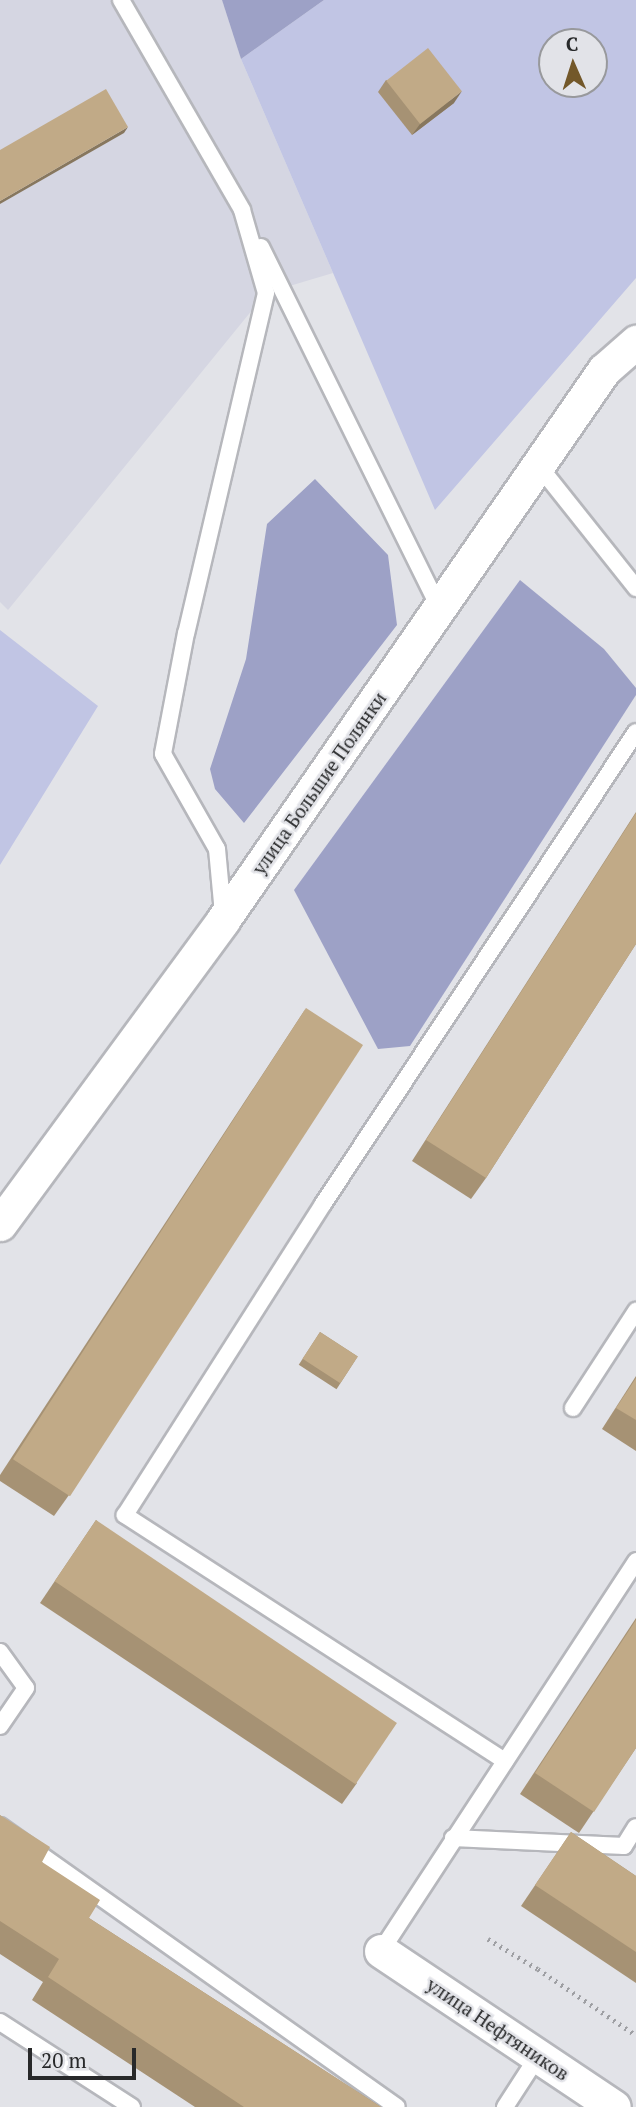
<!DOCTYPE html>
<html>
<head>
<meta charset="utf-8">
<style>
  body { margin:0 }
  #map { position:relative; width:636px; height:2107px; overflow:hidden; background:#e2e3e8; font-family:"PT Serif",serif }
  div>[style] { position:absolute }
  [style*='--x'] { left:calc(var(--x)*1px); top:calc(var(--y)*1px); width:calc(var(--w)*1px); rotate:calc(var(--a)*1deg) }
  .built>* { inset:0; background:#d5d6e2 }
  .green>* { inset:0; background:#c1c5e4 }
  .forest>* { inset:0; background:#9da1c6 }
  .path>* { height:4.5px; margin-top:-2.25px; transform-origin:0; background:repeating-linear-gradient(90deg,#9e9fa3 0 2px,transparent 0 7px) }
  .roads { filter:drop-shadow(2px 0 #b6b7bc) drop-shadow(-2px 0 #b6b7bc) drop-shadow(0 2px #b6b7bc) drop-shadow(0 -2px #b6b7bc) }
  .service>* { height:16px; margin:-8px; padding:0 8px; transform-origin:8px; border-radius:8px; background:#fff }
  .minor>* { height:33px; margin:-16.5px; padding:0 16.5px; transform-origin:16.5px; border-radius:16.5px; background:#fff }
  .wall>* { inset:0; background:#a69274; transform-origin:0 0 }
  .shaded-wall>* { inset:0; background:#87775e }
  .building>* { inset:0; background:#c1aa87; transform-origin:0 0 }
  span { translate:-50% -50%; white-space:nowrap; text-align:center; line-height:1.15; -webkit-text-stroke:5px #e2e3e8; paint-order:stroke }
  .street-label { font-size:19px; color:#28292a }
  .north { position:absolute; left:538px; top:28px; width:70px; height:70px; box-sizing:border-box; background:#e2e3e8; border:2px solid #98999c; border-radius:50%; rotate:357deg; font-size:19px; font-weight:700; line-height:28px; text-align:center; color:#28292a }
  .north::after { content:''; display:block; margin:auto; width:24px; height:32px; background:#73582a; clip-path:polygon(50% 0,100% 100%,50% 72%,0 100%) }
  .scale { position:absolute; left:28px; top:2048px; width:108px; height:32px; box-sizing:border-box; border:4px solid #28292a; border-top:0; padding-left:9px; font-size:21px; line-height:24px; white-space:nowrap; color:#28292a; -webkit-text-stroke:5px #e2e3e8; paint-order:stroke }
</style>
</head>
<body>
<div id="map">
  <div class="built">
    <div style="clip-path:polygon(0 0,222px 0,241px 59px,333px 273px,266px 293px,8px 610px,0 602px)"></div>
  </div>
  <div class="green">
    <div style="clip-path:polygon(evenodd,324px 0,636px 0,636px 278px,435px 510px,241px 59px,324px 0,552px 42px,594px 42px,594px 84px,552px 84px,552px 42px)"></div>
    <div style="clip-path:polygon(0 630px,98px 706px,0 865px)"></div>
  </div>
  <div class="forest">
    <div style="clip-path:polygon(222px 0,324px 0,241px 59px)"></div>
    <div style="clip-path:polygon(315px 479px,388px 555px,397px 625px,244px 823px,215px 789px,210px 769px,246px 659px,267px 524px)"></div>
    <div style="clip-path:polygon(520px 580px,604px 649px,636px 688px,636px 695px,410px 1046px,378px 1049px,294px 890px)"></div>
  </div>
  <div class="path">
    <div style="--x:488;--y:1939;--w:58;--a:31"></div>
    <div style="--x:538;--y:1969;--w:118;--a:34"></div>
  </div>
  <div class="roads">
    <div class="service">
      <div style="--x:121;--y:0;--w:242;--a:60"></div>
      <div style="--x:242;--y:210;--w:86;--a:73.9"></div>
      <div style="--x:266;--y:293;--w:349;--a:103.2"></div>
      <div style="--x:186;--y:633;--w:123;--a:100.8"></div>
      <div style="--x:163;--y:754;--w:109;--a:60.4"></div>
      <div style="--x:217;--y:849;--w:65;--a:84.7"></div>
      <div style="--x:261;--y:247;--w:404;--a:63.7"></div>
      <div style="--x:539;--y:466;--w:156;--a:51.5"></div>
      <div style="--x:573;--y:1408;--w:116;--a:-57"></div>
      <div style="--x:0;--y:1652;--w:44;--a:54.2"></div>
      <div style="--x:26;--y:1688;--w:46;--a:124.4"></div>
      <div style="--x:505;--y:1761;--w:453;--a:-147.1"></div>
      <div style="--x:125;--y:1515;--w:369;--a:-57.5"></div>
      <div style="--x:323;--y:1204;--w:566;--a:-56.45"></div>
      <div style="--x:0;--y:1826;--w:486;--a:35.3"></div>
      <div style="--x:453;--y:1838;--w:171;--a:2.7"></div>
      <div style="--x:624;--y:1846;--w:22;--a:-58"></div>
      <div style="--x:381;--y:1951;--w:466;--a:-56.8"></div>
      <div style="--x:0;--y:2022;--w:157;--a:32.8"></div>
      <div style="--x:505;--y:2107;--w:61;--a:-57.1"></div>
    </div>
    <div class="minor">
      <div style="--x:0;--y:1224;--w:377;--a:-53.7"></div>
      <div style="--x:223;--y:920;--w:669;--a:-55.29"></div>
      <div style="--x:604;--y:370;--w:43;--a:-41.2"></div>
      <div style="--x:381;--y:1951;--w:280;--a:33.8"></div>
    </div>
  </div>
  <div class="wall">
    <div style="clip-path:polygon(386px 80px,454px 103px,412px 135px,378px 92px)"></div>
    <div style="clip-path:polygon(636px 812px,636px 944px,486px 1178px,471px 1199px,412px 1161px)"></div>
    <div style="clip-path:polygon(306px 1008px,69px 1495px,54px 1516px,0 1481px,0 1475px)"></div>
    <div style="left:320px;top:1332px;width:45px;height:39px;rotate:33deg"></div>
    <div style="clip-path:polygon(636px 1376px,636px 1451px,602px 1429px)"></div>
    <div style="clip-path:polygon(96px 1520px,357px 1783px,342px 1804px,40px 1603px)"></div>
    <div style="clip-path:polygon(636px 1618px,636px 1748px,579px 1833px,520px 1794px)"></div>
    <div style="clip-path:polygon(0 1815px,42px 1862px,89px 1918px,381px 2107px,195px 2107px,32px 2000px,43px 1982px,0 1954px)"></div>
    <div style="clip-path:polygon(571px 1832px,636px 1876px,636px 1983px,521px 1906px)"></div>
  </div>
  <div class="shaded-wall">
    <div style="clip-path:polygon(462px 91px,454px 103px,412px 135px,420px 124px)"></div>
    <div style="clip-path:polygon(128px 127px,124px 133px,0 204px,0 201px)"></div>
  </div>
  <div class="building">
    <div style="left:428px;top:48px;width:55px;height:53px;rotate:52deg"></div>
    <div style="clip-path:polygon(106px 89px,128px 127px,0 201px,0 150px)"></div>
    <div style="clip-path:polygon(636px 813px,636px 944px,486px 1178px,426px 1140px)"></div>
    <div style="left:306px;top:1008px;width:68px;height:538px;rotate:33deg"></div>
    <div style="left:320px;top:1332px;width:45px;height:32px;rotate:33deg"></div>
    <div style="clip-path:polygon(636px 1378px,636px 1420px,616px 1408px)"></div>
    <div style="left:96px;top:1520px;width:363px;height:74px;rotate:34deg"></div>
    <div style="clip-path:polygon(636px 1620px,636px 1748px,594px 1812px,535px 1773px)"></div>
    <div style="clip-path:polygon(0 1815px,50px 1847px,42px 1862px,100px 1900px,89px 1918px,381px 2107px,244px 2107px,48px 1977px,59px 1959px,0 1921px)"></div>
    <div style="clip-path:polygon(571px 1832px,636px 1876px,636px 1952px,535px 1885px)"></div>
  </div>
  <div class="street-label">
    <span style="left:319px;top:783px;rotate:-55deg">улица Большие Полянки</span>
    <span style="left:498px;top:2029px;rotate:34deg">улица Нефтяников</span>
  </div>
  <div class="north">С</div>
  <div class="scale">20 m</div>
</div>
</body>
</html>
